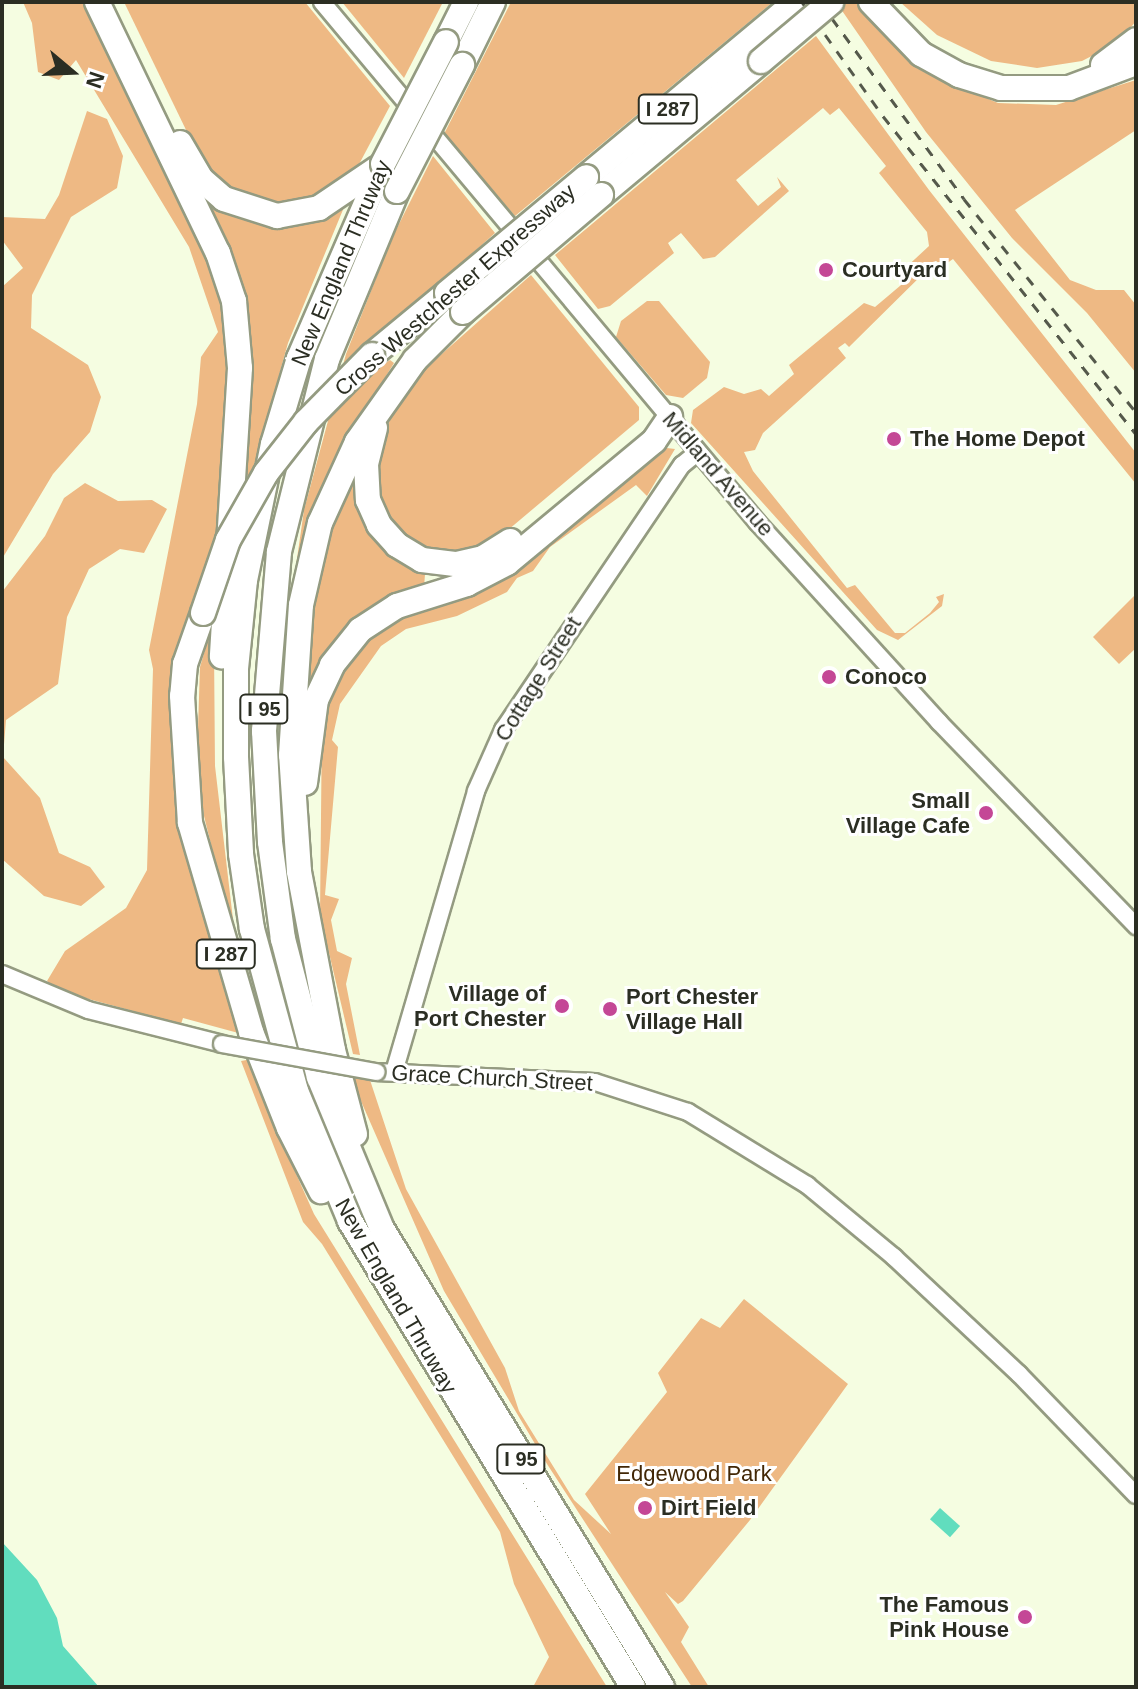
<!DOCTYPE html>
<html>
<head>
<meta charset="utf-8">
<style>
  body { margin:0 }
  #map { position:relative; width:1138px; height:1689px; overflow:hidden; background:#f5fde1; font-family:Arial,sans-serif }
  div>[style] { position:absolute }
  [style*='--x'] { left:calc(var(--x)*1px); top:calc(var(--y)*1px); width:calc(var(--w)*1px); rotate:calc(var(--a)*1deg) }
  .green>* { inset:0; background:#eeb984 }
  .water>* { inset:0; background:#61ddbe; transform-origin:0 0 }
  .roads { filter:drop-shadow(2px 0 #949b81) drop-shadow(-2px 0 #949b81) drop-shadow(0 2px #949b81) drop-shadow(0 -2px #949b81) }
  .minor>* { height:16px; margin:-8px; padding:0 8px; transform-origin:8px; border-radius:8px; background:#fff }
  .highway>* { height:24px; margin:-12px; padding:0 12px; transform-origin:12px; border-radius:12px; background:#fff }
  .rail>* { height:3px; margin-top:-1.5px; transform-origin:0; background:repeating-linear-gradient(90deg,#55594b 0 10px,transparent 0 20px) }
  .bridges { filter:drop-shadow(2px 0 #949b81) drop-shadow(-2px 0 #949b81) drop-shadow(0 2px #949b81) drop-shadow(0 -2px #949b81) }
  .minor-bridge>* { height:16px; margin:-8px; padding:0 8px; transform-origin:8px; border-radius:8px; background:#fff }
  .highway-bridge>* { height:24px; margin:-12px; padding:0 12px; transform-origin:12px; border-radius:12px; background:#fff }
  .dots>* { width:22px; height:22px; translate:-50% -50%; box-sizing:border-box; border:4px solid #fff; border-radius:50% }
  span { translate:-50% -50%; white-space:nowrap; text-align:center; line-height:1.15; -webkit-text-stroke:6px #fff; paint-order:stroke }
  .shield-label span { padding:2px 6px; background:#fff; border:2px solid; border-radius:6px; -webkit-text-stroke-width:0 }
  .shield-label { font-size:20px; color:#2b2e23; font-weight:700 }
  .street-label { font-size:22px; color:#2b2e23 }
  .poi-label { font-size:22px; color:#2b2e23; font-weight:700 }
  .left { translate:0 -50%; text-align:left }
  .right { translate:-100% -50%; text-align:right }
  .park-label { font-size:22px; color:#422706 }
  .frame { position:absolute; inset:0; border:4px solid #2b2e23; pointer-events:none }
  .north { position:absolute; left:32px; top:32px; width:80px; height:80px; -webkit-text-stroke:6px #fff; paint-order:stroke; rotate:109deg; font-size:22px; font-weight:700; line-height:32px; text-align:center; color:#2b2e23 }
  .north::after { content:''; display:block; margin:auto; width:28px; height:36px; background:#2b2e23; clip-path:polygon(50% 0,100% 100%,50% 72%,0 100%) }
</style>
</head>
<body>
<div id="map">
  <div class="green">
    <div style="clip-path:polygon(23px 2px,89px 2px,209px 252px,226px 310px,230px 349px,219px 531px,184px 628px,172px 702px,242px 1034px,183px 1018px,181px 1024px,59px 991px,47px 981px,65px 951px,126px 908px,147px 870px,153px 669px,149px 650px,197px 404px,201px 357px,218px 332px,189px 247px,76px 60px,59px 80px,38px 72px,32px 23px)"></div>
    <div style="clip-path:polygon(124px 2px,305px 2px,390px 106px,357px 168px,335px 189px,287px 208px,228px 192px,204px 167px)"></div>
    <div style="clip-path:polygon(342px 2px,443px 2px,404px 78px)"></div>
    <div style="clip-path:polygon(511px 2px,773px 2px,515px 216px,444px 134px)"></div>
    <div style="clip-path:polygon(836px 2px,858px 2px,877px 29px,924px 72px,998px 103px,1056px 105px,1136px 80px,1136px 130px,1015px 210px,1070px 280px,1096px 290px,1124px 290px,1136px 305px,1136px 373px,1087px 313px,1012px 238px,926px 132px)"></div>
    <div style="clip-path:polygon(900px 2px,1136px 2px,1136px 21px,1119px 42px,1082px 61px,1037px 68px,991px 61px,937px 35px)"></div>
    <div style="clip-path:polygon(816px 36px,929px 190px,1136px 453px,1136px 484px,953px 259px,943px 266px,936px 261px,849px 347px,845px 343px,838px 348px,846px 358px,763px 433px,755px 450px,744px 452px,753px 471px,847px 588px,855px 585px,895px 633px,905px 633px,930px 613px,939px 602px,936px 597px,944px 594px,942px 606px,898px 640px,877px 630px,691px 423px,693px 410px,724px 387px,744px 394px,761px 389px,769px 396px,794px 374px,789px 365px,864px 303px,875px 307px,907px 280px,901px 272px,929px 246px,927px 232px,879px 173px,886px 166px,839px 108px,830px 115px,823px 108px,736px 180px,758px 206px,781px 187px,777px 177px,789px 191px,715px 257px,703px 259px,681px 233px,668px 243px,674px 253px,610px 306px,598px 309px,555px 255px)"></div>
    <div style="clip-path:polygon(87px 111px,107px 119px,123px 156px,117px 188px,71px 217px,32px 295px,31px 328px,88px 365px,101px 397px,90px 432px,53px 474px,2px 559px,2px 287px,23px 268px,2px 240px,2px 217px,45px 219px,59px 195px)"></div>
    <div style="clip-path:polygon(433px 156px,495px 233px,388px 330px,370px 373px,390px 360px,394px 363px,330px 467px,312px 520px,284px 649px,304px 510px,346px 354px,392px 238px)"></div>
    <div style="clip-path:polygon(186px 168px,206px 194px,240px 217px,287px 224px,347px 200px,288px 343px,251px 476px,239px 475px,249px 346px)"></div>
    <div style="clip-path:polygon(531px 275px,639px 407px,639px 420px,496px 540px,457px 553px,423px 550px,398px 535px,380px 511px,375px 457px,392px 415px,427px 367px)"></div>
    <div style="clip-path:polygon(647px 301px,659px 301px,710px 362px,707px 378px,683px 398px,666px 395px,616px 337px,621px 321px)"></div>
    <div style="clip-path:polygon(667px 448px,675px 449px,647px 496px,636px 485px,550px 547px,533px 571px,517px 578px,507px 592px,457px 616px,406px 629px,381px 646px,340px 704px,332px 740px,338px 747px,325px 895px,339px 899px,331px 920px,337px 951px,352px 958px,346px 984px,360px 1055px,353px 1054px,320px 915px,322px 717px,331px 689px,375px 630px,419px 604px,519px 564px)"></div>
    <div style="clip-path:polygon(354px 475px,371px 535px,388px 555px,425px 574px,424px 588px,382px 607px,304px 704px,316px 594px,333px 524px)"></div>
    <div style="clip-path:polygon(85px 483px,118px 501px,152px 500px,167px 509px,144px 553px,120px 549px,89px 569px,67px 617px,58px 684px,6px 720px,3px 757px,40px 798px,59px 853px,90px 867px,105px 887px,81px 906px,44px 896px,2px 859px,2px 592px,45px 536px,64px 498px)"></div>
    <div style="clip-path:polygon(1136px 594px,1136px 648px,1119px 664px,1093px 637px)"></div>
    <div style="clip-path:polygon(220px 598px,214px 648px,215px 766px,236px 945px,204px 816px,197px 758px,200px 667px)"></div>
    <div style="clip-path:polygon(252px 1059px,272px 1120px,314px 1214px,607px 1687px,533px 1687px,549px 1657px,514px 1584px,500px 1532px,322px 1244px,303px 1222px,241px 1061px)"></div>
    <div style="clip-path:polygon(350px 1076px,370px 1080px,406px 1189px,505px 1368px,519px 1411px,574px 1500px,611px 1534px,585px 1494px,667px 1392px,658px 1373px,701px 1318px,720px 1328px,744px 1299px,848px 1384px,750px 1520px,683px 1601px,678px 1604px,665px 1592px,689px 1627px,681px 1642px,709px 1687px,692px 1687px,547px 1464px,444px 1291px)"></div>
  </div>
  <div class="water">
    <div style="left:940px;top:1508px;width:27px;height:15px;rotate:42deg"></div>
    <div style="clip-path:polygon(2px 1542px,37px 1580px,57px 1618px,63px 1646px,99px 1687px,2px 1687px)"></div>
  </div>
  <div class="roads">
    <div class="minor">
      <div style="--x:322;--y:2;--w:679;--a:50.08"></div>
      <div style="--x:758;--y:523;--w:269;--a:47.7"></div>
      <div style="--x:939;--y:722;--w:284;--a:46"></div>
      <div style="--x:2;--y:974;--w:93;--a:22.7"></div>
      <div style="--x:88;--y:1010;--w:138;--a:14.2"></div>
      <div style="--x:376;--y:1072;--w:219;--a:2.6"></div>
      <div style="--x:595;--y:1082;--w:98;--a:17.9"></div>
      <div style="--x:688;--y:1112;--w:140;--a:31.5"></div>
      <div style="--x:807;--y:1185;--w:113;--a:39.6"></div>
      <div style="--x:894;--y:1257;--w:171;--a:43.1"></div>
      <div style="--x:1019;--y:1374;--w:168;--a:46"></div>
      <div style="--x:394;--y:1072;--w:293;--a:-73.7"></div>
      <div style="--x:476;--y:791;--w:67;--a:-66.1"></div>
      <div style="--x:503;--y:730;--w:320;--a:-56"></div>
      <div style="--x:682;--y:465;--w:19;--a:-39"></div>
    </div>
    <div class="highway">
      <div style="--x:97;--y:2;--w:279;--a:64.3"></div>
      <div style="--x:218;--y:253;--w:51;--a:71.6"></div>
      <div style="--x:234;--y:301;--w:67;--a:84.9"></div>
      <div style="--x:240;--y:368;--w:289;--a:93.6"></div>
      <div style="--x:871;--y:2;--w:72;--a:46.1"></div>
      <div style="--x:921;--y:54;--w:43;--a:28.9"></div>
      <div style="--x:959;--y:75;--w:44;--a:17.2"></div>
      <div style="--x:1001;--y:88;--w:68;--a:0"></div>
      <div style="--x:1069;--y:88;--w:72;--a:-20.5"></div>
      <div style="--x:446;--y:42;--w:45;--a:-63.4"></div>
      <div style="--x:462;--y:65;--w:70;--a:-63.8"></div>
      <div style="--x:1103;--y:65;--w:41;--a:-37.1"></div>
      <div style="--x:180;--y:143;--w:42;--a:59.7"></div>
      <div style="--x:201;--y:179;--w:30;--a:41"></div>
      <div style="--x:224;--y:199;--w:56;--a:17.8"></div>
      <div style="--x:277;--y:216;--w:43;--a:-10.8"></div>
      <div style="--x:319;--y:208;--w:71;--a:-34.1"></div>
      <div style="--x:383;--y:164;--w:211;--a:113.4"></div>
      <div style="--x:299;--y:358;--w:90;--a:106.8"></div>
      <div style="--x:273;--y:444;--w:139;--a:101.6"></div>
      <div style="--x:245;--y:580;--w:89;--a:95.8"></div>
      <div style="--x:236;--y:669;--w:88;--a:90"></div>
      <div style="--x:236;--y:757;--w:97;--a:87"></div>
      <div style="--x:241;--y:854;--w:76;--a:81.7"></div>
      <div style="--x:252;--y:929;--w:168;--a:74.8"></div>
      <div style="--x:296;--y:1091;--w:141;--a:67.4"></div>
      <div style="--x:350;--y:1221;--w:545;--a:58.73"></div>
      <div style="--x:586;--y:177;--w:273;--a:-39.8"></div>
      <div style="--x:397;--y:191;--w:182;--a:112.6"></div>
      <div style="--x:327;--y:359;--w:199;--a:104"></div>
      <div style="--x:279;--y:552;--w:180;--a:94.8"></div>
      <div style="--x:264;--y:731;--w:111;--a:86.9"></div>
      <div style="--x:270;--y:842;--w:98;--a:82.4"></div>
      <div style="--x:283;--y:939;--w:143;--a:75.4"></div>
      <div style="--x:319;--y:1077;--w:165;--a:67.5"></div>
      <div style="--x:382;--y:1229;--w:537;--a:58.56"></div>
      <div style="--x:601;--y:195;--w:209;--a:-39.9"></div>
      <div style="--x:372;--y:355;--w:97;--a:-39.6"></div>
      <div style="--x:375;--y:428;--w:37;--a:104"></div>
      <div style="--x:366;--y:464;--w:36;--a:87"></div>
      <div style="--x:368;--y:500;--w:27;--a:66"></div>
      <div style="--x:379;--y:525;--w:27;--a:48"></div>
      <div style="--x:397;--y:545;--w:29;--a:31"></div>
      <div style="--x:422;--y:560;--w:35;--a:7"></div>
      <div style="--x:457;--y:564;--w:27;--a:-13"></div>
      <div style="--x:483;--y:558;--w:32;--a:-32"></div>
      <div style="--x:203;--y:613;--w:54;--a:109.4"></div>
      <div style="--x:185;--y:664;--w:32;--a:95"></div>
      <div style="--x:182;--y:696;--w:127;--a:86.4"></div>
      <div style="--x:190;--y:823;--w:218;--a:73.7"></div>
      <div style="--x:251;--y:1032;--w:103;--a:68.4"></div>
      <div style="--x:289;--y:1128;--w:71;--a:63.1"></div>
      <div style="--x:305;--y:783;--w:84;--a:-82.5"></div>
      <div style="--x:316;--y:700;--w:38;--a:-65"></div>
      <div style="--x:332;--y:665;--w:45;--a:-51.3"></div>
      <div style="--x:360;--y:630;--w:44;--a:-33"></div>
      <div style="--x:397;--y:606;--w:73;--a:-17.4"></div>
      <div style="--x:467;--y:584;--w:45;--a:-27.7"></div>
      <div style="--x:507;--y:563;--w:191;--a:-39.7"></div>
      <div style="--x:654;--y:441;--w:29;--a:-56"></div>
      <div style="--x:355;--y:1134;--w:87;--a:-104.7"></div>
      <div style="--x:333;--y:1050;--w:182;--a:-100.8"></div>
      <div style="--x:299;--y:871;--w:116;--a:-93.9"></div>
      <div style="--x:291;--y:755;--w:150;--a:-86.2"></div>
      <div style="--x:301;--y:605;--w:84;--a:-77"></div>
      <div style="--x:320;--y:523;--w:89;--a:-65.4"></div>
      <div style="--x:357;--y:442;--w:100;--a:-54.7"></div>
      <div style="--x:415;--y:360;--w:68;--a:-45"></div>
    </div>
  </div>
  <div class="rail">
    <div style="--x:802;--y:2;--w:140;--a:54.6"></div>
    <div style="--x:883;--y:116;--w:406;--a:51.5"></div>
    <div style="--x:820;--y:2;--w:244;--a:53.8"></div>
    <div style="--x:964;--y:199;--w:274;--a:51.1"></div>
  </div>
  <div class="bridges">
    <div class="minor-bridge">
      <div style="--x:222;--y:1044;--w:157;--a:10.3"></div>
    </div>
    <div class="highway-bridge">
      <div style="--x:761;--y:61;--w:92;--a:-40.1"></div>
      <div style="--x:383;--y:164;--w:137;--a:-62.7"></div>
      <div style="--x:397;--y:191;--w:142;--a:-62.7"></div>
      <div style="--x:447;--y:293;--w:181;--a:-39.8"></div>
      <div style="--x:463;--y:312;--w:181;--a:-40.3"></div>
      <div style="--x:203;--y:613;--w:77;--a:-71.1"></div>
      <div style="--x:228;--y:540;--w:77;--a:-60.4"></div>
      <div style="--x:266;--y:473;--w:65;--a:-51.9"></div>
      <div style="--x:306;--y:422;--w:94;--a:-45.4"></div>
    </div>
  </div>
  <div class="dots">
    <div style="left:826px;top:270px;background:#c44796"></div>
    <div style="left:894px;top:439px;background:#c44796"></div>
    <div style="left:829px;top:677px;background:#c44796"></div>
    <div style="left:986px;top:813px;background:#c44796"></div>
    <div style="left:562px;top:1006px;background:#c44796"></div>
    <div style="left:610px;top:1009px;background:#c44796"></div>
    <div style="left:645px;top:1508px;background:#c44796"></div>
    <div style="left:1025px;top:1617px;background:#c44796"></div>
  </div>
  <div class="shield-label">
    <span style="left:668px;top:109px">I 287</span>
    <span style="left:264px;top:709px">I 95</span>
    <span style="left:226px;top:954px">I 287</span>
    <span style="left:521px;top:1459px">I 95</span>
  </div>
  <div class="street-label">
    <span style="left:341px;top:263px;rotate:-67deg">New England Thruway</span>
    <span style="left:455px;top:290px;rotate:-41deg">Cross Westchester Expressway</span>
    <span style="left:718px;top:474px;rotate:49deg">Midland Avenue</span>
    <span style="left:538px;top:679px;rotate:-58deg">Cottage Street</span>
    <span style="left:492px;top:1078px;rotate:3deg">Grace Church Street</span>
    <span style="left:396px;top:1296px;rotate:60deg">New England Thruway</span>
  </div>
  <div class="poi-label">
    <span class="left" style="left:842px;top:270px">Courtyard</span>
    <span class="left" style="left:910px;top:439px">The Home Depot</span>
    <span class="left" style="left:845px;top:677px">Conoco</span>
    <span class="right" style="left:970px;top:813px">Small<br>Village Cafe</span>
    <span class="right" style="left:546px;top:1006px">Village of<br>Port Chester</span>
    <span class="left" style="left:626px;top:1009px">Port Chester<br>Village Hall</span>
    <span class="left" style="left:661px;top:1508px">Dirt Field</span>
    <span class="right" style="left:1009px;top:1617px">The Famous<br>Pink House</span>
  </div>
  <div class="park-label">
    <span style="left:694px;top:1474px">Edgewood Park</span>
  </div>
  <div class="frame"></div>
  <div class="north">N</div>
</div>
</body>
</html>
